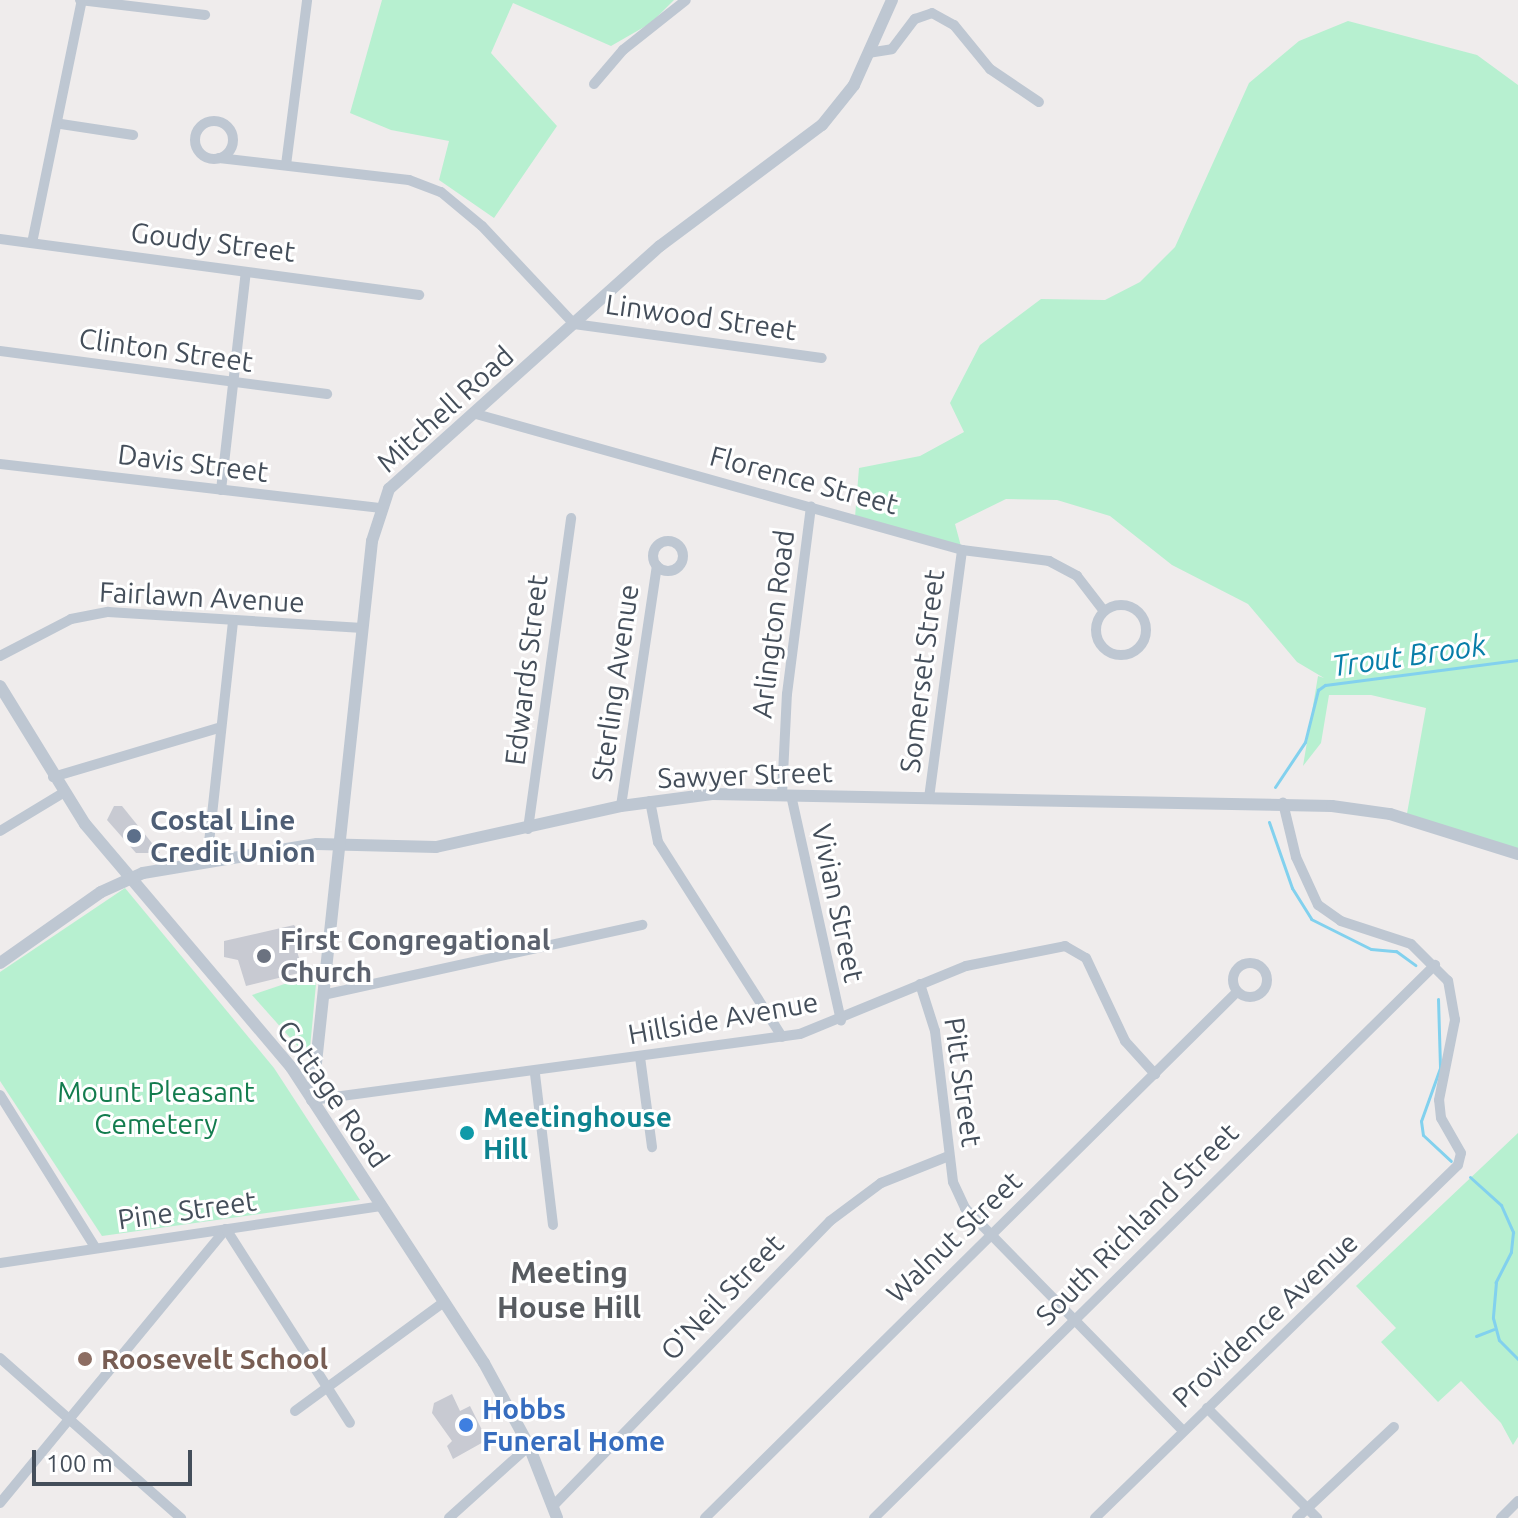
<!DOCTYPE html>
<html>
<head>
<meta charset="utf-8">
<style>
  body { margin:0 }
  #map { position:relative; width:1518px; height:1518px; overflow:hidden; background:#efecec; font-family:Ubuntu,sans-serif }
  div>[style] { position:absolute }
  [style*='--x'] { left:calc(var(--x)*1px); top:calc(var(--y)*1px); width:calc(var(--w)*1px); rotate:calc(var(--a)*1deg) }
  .green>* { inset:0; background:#b7f0d0 }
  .stream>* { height:3px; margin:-1.5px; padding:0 1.5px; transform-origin:1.5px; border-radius:1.5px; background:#82d1ee }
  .building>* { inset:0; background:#c8cad2 }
  .minor>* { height:10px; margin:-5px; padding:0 5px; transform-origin:5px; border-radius:5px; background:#bec7d2 }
  .minor>.ring { margin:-5px; padding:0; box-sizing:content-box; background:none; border:10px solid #bec7d2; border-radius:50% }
  .tertiary>* { height:12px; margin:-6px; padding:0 6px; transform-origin:6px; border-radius:6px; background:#bec7d2 }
  .dots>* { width:22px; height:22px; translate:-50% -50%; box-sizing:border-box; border:4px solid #fff; border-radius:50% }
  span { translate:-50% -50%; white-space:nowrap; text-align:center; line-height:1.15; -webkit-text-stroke:6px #fff; paint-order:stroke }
  .street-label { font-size:28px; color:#444e5a }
  .service-label { font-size:28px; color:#4e5e75; font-weight:700 }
  .left { translate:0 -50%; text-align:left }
  .worship-label { font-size:28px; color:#5b616d; font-weight:700 }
  .park-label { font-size:28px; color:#137c4e }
  .culture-label { font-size:28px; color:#0d838f; font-weight:700 }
  .education-label { font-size:28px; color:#785e54; font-weight:700 }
  .shop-label { font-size:28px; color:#366cbe; font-weight:700 }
  .water-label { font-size:30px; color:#077ea9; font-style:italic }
  .neighbourhood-label { font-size:30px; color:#585c61; font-weight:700 }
  .scale { position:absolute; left:32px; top:1450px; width:160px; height:36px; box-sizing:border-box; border:4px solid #444e5a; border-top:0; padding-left:10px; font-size:24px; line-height:28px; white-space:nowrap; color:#444e5a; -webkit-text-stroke:6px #fff; paint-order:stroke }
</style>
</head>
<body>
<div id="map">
  <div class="green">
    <div style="clip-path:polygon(382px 0,674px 0,651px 23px,611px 46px,513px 3px,491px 53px,557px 126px,494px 218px,439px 180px,449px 141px,391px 130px,350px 113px)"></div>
    <div style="clip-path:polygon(1348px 21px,1477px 55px,1518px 85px,1518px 854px,1406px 819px,1426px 708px,1371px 695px,1329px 695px,1321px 743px,1303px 766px,1318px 676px,1324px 678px,1297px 662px,1248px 604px,1172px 565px,1110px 516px,1057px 500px,1006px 499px,955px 524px,962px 550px,855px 517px,859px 468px,920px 456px,964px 432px,950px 403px,980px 345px,1041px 299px,1105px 300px,1140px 282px,1175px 247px,1249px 83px,1299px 41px)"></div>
    <div style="clip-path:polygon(125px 888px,274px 1068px,360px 1200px,102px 1236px,0 1081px,0 972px)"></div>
    <div style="clip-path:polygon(317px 973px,309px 1059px,252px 995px)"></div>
    <div style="clip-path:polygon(1518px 1133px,1518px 1437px,1513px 1445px,1501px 1423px,1461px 1381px,1438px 1402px,1381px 1342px,1396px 1328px,1356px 1286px)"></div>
  </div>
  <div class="stream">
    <div style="--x:1275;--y:787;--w:54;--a:-56.3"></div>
    <div style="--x:1305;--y:742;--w:54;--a:-76"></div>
    <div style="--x:1318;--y:690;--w:9;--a:-36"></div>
    <div style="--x:1325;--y:685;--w:195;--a:-7.4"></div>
    <div style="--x:1269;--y:822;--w:70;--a:70.8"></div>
    <div style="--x:1292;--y:888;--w:36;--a:58"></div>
    <div style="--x:1311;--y:919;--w:67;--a:26.6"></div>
    <div style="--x:1371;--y:949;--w:25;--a:5"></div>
    <div style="--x:1396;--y:951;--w:24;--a:36"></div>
    <div style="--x:1438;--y:999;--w:69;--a:88.3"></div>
    <div style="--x:1440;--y:1068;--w:56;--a:109.7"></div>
    <div style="--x:1421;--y:1121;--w:14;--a:82"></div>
    <div style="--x:1423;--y:1135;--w:38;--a:43"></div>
    <div style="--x:1470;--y:1177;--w:42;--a:42.1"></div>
    <div style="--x:1501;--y:1205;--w:30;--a:66"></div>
    <div style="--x:1513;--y:1232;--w:20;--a:96"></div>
    <div style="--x:1511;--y:1252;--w:34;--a:117"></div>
    <div style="--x:1496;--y:1282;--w:36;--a:95"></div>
    <div style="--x:1493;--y:1318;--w:23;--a:75"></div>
    <div style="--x:1499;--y:1340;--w:27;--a:45"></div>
    <div style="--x:1476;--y:1336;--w:19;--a:-21"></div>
  </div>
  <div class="building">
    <div style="clip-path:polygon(114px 806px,122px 806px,160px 853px,136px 853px,107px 820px)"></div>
    <div style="clip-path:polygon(294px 925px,304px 938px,297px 951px,303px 972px,246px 986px,238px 960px,224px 957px,224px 941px)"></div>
    <div style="clip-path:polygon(452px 1394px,460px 1411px,470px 1406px,487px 1440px,453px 1459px,447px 1446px,452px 1441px,432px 1413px,434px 1403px)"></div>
  </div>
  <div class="minor">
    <div style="--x:80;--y:0;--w:126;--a:6.8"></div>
    <div style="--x:868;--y:53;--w:24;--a:-9"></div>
    <div style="--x:892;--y:49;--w:38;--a:-53"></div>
    <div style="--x:915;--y:19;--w:18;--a:-19"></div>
    <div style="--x:932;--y:13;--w:25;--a:29"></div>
    <div style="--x:954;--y:25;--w:57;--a:50.7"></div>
    <div style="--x:990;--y:69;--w:59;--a:34"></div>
    <div style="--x:594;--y:84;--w:45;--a:-49.5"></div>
    <div style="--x:623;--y:50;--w:80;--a:-38.4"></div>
    <div class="ring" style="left:195px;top:121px;width:28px;height:28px"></div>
    <div style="--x:61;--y:124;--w:73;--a:8.7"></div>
    <div style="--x:219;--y:158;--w:191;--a:6.6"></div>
    <div style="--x:409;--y:180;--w:34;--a:21"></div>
    <div style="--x:441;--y:192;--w:53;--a:39.7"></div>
    <div style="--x:482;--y:226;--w:134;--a:46.8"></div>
    <div style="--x:574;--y:324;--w:250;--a:7.8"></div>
    <div style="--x:286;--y:165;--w:166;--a:-82.7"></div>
    <div style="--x:0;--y:239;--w:423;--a:7.6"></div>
    <div style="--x:32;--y:243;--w:248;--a:-78.4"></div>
    <div style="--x:0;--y:351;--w:330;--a:7.5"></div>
    <div style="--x:476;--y:414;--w:505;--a:15.63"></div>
    <div style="--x:962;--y:550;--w:88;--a:7.2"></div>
    <div style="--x:1049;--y:561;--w:32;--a:28"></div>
    <div style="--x:1077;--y:576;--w:44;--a:52.4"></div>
    <div style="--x:0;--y:464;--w:382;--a:6.6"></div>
    <div style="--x:221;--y:490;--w:219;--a:-83.5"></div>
    <div class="ring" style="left:653px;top:541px;width:20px;height:20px"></div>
    <div class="ring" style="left:1096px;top:605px;width:40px;height:40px"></div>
    <div style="--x:0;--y:656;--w:80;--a:-27.5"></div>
    <div style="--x:71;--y:619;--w:38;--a:-11"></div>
    <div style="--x:108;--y:612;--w:255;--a:3.6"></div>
    <div style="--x:53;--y:777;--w:172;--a:-16.5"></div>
    <div style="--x:782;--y:795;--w:101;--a:-87.2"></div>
    <div style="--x:787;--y:694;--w:189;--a:-82.7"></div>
    <div style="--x:791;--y:795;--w:231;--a:77.5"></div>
    <div style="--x:929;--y:798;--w:250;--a:-82.4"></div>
    <div style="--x:650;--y:801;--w:42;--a:79"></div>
    <div style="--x:658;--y:842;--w:231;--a:57.5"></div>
    <div style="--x:621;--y:806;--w:243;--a:-81.5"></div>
    <div style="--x:528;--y:829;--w:314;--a:-82.1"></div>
    <div style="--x:0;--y:831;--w:74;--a:-31.1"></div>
    <div style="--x:207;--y:861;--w:241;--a:-83.8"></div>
    <div class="ring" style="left:1233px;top:963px;width:24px;height:24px"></div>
    <div style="--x:920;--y:984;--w:49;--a:72.3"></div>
    <div style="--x:935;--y:1031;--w:152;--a:83.2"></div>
    <div style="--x:953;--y:1182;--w:29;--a:65"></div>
    <div style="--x:965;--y:1208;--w:312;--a:45.6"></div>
    <div style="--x:323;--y:995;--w:327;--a:-12.4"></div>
    <div style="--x:640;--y:1057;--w:91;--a:82.4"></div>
    <div style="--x:535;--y:1074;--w:152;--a:83.2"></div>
    <div style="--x:0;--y:1095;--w:179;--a:58"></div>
    <div style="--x:312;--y:1100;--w:492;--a:-7.7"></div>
    <div style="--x:800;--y:1034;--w:179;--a:-22.3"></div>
    <div style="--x:966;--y:966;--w:101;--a:-11.4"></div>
    <div style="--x:1065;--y:946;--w:24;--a:30"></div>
    <div style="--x:1086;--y:958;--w:92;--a:64.8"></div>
    <div style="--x:1125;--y:1041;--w:45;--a:47.7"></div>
    <div style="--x:0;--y:1263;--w:385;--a:-8.5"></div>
    <div style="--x:0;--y:1358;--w:242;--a:41.5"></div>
    <div style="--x:1207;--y:1408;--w:156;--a:45"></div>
    <div style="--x:295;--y:1411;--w:185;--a:-36.2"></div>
    <div style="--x:0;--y:1503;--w:355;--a:-50.5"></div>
    <div style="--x:226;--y:1229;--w:230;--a:57.4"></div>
    <div style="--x:554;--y:1505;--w:396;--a:-45.8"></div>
    <div style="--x:830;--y:1221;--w:64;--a:-36.7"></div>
    <div style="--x:881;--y:1183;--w:73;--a:-21.7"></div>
    <div style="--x:449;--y:1518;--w:108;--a:-42"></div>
    <div style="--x:705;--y:1518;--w:748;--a:-44.68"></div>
    <div style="--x:874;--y:1518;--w:788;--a:-44.59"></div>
    <div style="--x:1095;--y:1518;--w:506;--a:-44.2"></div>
    <div style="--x:1458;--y:1165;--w:12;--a:-76"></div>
    <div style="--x:1461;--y:1153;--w:40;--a:-119.7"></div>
    <div style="--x:1441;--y:1118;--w:18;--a:-96"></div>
    <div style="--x:1439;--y:1100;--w:82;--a:-78.7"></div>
    <div style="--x:1455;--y:1020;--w:40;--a:-100"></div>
    <div style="--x:1448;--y:981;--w:52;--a:-135"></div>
    <div style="--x:1411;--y:944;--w:74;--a:-161.8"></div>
    <div style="--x:1341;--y:921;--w:28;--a:-145"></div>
    <div style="--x:1318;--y:905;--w:53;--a:-114.6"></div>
    <div style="--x:1296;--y:857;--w:56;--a:-103.5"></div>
    <div style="--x:1297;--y:1518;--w:133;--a:-43.2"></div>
    <div style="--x:1501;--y:1518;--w:24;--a:-45"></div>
  </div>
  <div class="tertiary">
    <div style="--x:0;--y:686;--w:162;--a:58.4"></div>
    <div style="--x:85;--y:824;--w:319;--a:49.7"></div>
    <div style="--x:291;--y:1067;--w:353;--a:56.9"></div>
    <div style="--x:484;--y:1363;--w:94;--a:61.5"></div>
    <div style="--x:529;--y:1446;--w:77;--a:68.7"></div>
    <div style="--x:0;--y:963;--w:123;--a:-35.1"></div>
    <div style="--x:101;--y:892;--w:46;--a:-24.3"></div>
    <div style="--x:143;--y:873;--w:176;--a:-9.5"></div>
    <div style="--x:317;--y:844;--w:119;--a:1.4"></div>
    <div style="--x:436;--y:847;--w:189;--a:-12.5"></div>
    <div style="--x:621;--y:806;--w:92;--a:-7.5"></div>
    <div style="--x:712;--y:794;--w:620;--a:1.11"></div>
    <div style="--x:1332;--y:806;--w:59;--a:7.9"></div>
    <div style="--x:1390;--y:814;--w:134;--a:17.4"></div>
    <div style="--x:312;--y:1100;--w:562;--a:-83.87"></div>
    <div style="--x:372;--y:541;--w:55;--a:-71.9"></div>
    <div style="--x:389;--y:489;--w:364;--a:-41.9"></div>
    <div style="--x:660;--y:246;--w:202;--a:-36.8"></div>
    <div style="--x:822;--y:125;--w:51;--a:-51.3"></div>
    <div style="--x:854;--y:85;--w:93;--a:-65.9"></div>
  </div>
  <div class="dots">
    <div style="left:134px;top:836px;background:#5c6f8a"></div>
    <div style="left:264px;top:956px;background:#6b7280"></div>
    <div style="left:467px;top:1133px;background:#0f9aa8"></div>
    <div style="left:85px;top:1359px;background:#8d6e63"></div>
    <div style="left:466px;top:1425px;background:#3f7fe0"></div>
  </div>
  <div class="street-label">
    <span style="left:213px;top:242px;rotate:7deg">Goudy Street</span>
    <span style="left:701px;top:317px;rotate:8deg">Linwood Street</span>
    <span style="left:166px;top:350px;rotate:8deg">Clinton Street</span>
    <span style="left:445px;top:409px;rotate:-42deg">Mitchell Road</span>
    <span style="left:193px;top:463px;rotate:7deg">Davis Street</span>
    <span style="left:804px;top:480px;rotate:15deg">Florence Street</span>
    <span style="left:202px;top:597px;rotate:3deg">Fairlawn Avenue</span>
    <span style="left:773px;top:624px;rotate:-83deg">Arlington Road</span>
    <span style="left:526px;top:670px;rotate:-83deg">Edwards Street</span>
    <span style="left:922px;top:671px;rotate:-83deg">Somerset Street</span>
    <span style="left:615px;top:683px;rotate:-82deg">Sterling Avenue</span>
    <span style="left:745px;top:775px;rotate:-2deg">Sawyer Street</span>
    <span style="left:838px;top:903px;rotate:78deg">Vivian Street</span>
    <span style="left:723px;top:1018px;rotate:-10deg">Hillside Avenue</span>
    <span style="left:963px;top:1082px;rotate:82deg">Pitt Street</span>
    <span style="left:333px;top:1094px;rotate:55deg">Cottage Road</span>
    <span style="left:187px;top:1210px;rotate:-8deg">Pine Street</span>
    <span style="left:1137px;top:1224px;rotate:-45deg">South Richland Street</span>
    <span style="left:954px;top:1237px;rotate:-44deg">Walnut Street</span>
    <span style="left:722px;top:1297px;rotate:-46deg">O'Neil Street</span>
    <span style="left:1265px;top:1320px;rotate:-43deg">Providence Avenue</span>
  </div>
  <div class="service-label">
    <span class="left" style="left:150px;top:836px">Costal Line<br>Credit Union</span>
  </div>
  <div class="worship-label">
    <span class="left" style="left:280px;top:956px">First Congregational<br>Church</span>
  </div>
  <div class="park-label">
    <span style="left:156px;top:1108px">Mount Pleasant<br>Cemetery</span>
  </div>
  <div class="culture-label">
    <span class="left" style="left:483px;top:1133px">Meetinghouse<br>Hill</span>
  </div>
  <div class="education-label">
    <span class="left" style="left:101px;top:1359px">Roosevelt School</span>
  </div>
  <div class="shop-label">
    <span class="left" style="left:482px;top:1425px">Hobbs<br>Funeral Home</span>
  </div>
  <div class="water-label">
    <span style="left:1409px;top:655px;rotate:-8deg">Trout Brook</span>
  </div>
  <div class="neighbourhood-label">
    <span style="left:569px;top:1289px">Meeting<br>House Hill</span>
  </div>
  <div class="scale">100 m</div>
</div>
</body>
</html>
